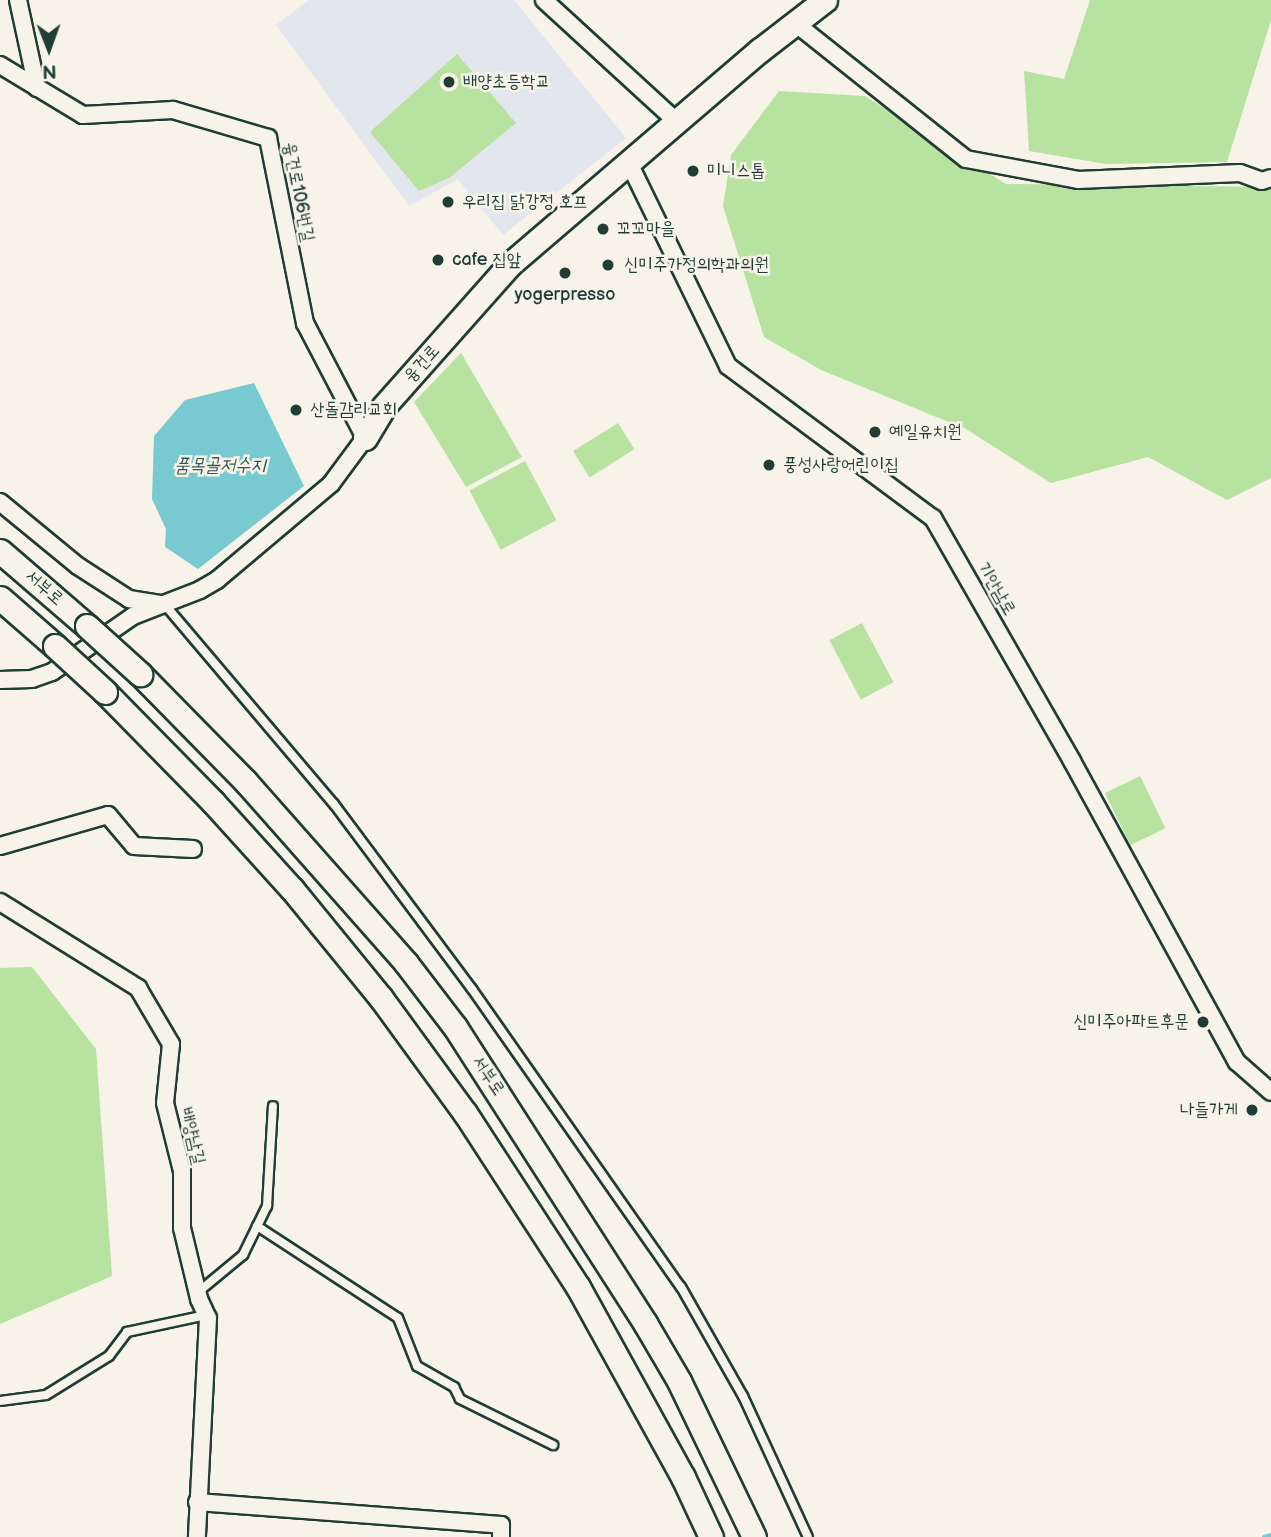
<!DOCTYPE html>
<html>
<head>
<meta charset="utf-8">
<style>
  body { margin:0 }
  #map { position:relative; width:1271px; height:1537px; overflow:hidden; background:#f7f3e8; font-family:"Balsamiq Sans","Poor Story",sans-serif }
  div>[style] { position:absolute }
  [style*='--x'] { left:calc(var(--x)*1px); top:calc(var(--y)*1px); width:calc(var(--w)*1px); rotate:calc(var(--a)*1deg) }
  .built>* { inset:0; background:#e4e6ed }
  .green>* { inset:0; background:#b7e2a0; transform-origin:0 0 }
  .water>* { inset:0; background:#79cad0 }
  .stream>* { height:4.5px; margin:-2.25px; padding:0 2.25px; transform-origin:2.25px; border-radius:2.25px; background:#79cad0 }
  .roads { filter:drop-shadow(2px 0 #1f3d34) drop-shadow(-2px 0 #1f3d34) drop-shadow(0 2px #1f3d34) drop-shadow(0 -2px #1f3d34) }
  .lane>* { height:8px; margin:-4px; padding:0 4px; transform-origin:4px; border-radius:4px; background:#f7f3e8 }
  .street>* { height:16px; margin:-8px; padding:0 8px; transform-origin:8px; border-radius:8px; background:#f7f3e8 }
  .secondary>* { height:23px; margin:-11.5px; padding:0 11.5px; transform-origin:11.5px; border-radius:11.5px; background:#f7f3e8 }
  .bridges { filter:drop-shadow(2px 0 #1f3d34) drop-shadow(-2px 0 #1f3d34) drop-shadow(0 2px #1f3d34) drop-shadow(0 -2px #1f3d34) }
  .secondary-bridge>* { height:23px; margin:-11.5px; padding:0 11.5px; transform-origin:11.5px; border-radius:11.5px; background:#f7f3e8 }
  .dots>* { width:19px; height:19px; translate:-50% -50%; box-sizing:border-box; border:4px solid #f7f3e8; border-radius:50% }
  span { translate:-50% -50%; white-space:nowrap; text-align:center; line-height:1.15; -webkit-text-stroke:5px #f7f3e8; paint-order:stroke }
  .poi-label { font-size:18px; color:#1f3d34 }
  .left { translate:0 -50%; text-align:left }
  .right { translate:-100% -50%; text-align:right }
  .street-label { font-size:18px; color:#1f3d34 }
  .water-label { font-size:19px; color:#315953; font-style:italic }
  .north { position:absolute; left:14px; top:14px; width:70px; height:70px; -webkit-text-stroke:5px #f7f3e8; paint-order:stroke; rotate:179deg; font-size:19px; font-weight:700; line-height:28px; text-align:center; color:#1f3d34 }
  .north::after { content:''; display:block; margin:auto; width:24px; height:32px; background:#1f3d34; clip-path:polygon(50% 0,100% 100%,50% 72%,0 100%) }
</style>
</head>
<body>
<div id="map">
  <div class="built">
    <div style="clip-path:polygon(309px 0,514px 0,626px 138px,503px 235px,458px 179px,409px 206px,276px 25px)"></div>
  </div>
  <div class="green">
    <div style="clip-path:polygon(1090px 0,1271px 0,1271px 20px,1227px 162px,1106px 164px,1029px 151px,1024px 71px,1064px 79px)"></div>
    <div style="clip-path:polygon(457px 54px,516px 123px,449px 178px,419px 191px,370px 132px)"></div>
    <div style="clip-path:polygon(779px 91px,865px 96px,1006px 184px,1271px 187px,1271px 478px,1227px 500px,1148px 457px,1051px 483px,966px 429px,821px 370px,764px 337px,723px 206px,731px 155px)"></div>
    <div style="clip-path:polygon(461px 353px,522px 457px,466px 487px,414px 402px)"></div>
    <div style="left:618px;top:423px;width:31px;height:53px;rotate:58deg"></div>
    <div style="left:525px;top:461px;width:67px;height:63px;rotate:62deg"></div>
    <div style="left:862px;top:623px;width:67px;height:37px;rotate:62deg"></div>
    <div style="left:1140px;top:776px;width:58px;height:39px;rotate:64deg"></div>
    <div style="clip-path:polygon(32px 967px,96px 1049px,112px 1276px,0 1324px,0 968px)"></div>
  </div>
  <div class="water">
    <div style="clip-path:polygon(254px 383px,304px 486px,198px 569px,165px 547px,166px 529px,152px 499px,154px 436px,185px 400px)"></div>
  </div>
  <div class="stream">
    <div style="--x:1264;--y:1537;--w:7;--a:-16"></div>
  </div>
  <div class="roads">
    <div class="lane">
      <div style="--x:165;--y:605;--w:261;--a:49.7"></div>
      <div style="--x:334;--y:804;--w:231;--a:53.3"></div>
      <div style="--x:472;--y:989;--w:364;--a:55"></div>
      <div style="--x:681;--y:1287;--w:125;--a:60.4"></div>
      <div style="--x:743;--y:1396;--w:155;--a:65.3"></div>
      <div style="--x:257;--y:1226;--w:168;--a:33.1"></div>
      <div style="--x:398;--y:1318;--w:52;--a:68.4"></div>
      <div style="--x:417;--y:1366;--w:43;--a:29.6"></div>
      <div style="--x:454;--y:1387;--w:13;--a:63"></div>
      <div style="--x:460;--y:1399;--w:104;--a:26.3"></div>
      <div style="--x:197;--y:1293;--w:60;--a:-39.6"></div>
      <div style="--x:243;--y:1255;--w:55;--a:-63.9"></div>
      <div style="--x:267;--y:1206;--w:100;--a:-86.6"></div>
      <div style="--x:0;--y:1401;--w:46;--a:-7.4"></div>
      <div style="--x:46;--y:1395;--w:74;--a:-31.8"></div>
      <div style="--x:109;--y:1356;--w:30;--a:-53"></div>
      <div style="--x:127;--y:1332;--w:81;--a:-12.1"></div>
    </div>
    <div class="street">
      <div style="--x:18;--y:0;--w:90;--a:77.8"></div>
      <div style="--x:544;--y:0;--w:179;--a:42.5"></div>
      <div style="--x:795;--y:23;--w:218;--a:38.5"></div>
      <div style="--x:966;--y:159;--w:114;--a:10.6"></div>
      <div style="--x:1078;--y:180;--w:162;--a:-2.5"></div>
      <div style="--x:1240;--y:173;--w:23;--a:20"></div>
      <div style="--x:1262;--y:181;--w:9;--a:-18"></div>
      <div style="--x:0;--y:65;--w:97;--a:31.1"></div>
      <div style="--x:83;--y:115;--w:90;--a:-3.2"></div>
      <div style="--x:173;--y:110;--w:99;--a:16.4"></div>
      <div style="--x:268;--y:138;--w:189;--a:78.7"></div>
      <div style="--x:305;--y:323;--w:130;--a:62.4"></div>
      <div style="--x:365;--y:438;--w:57;--a:126.5"></div>
      <div style="--x:331;--y:484;--w:149;--a:139.9"></div>
      <div style="--x:217;--y:580;--w:20;--a:150"></div>
      <div style="--x:200;--y:590;--w:72;--a:158.8"></div>
      <div style="--x:133;--y:616;--w:98;--a:145.3"></div>
      <div style="--x:52;--y:672;--w:21;--a:161"></div>
      <div style="--x:32;--y:679;--w:32;--a:178"></div>
      <div style="--x:628;--y:161;--w:228;--a:64"></div>
      <div style="--x:728;--y:366;--w:255;--a:36.6"></div>
      <div style="--x:933;--y:518;--w:280;--a:60.2"></div>
      <div style="--x:1072;--y:761;--w:343;--a:61.3"></div>
      <div style="--x:1237;--y:1062;--w:45;--a:41.4"></div>
      <div style="--x:0;--y:502;--w:101;--a:39.4"></div>
      <div style="--x:78;--y:566;--w:61;--a:32.9"></div>
      <div style="--x:129;--y:599;--w:33;--a:9"></div>
      <div style="--x:0;--y:846;--w:112;--a:-16"></div>
      <div style="--x:108;--y:815;--w:40;--a:50"></div>
      <div style="--x:134;--y:846;--w:59;--a:2.9"></div>
      <div style="--x:0;--y:902;--w:163;--a:31.9"></div>
      <div style="--x:138;--y:988;--w:65;--a:59.5"></div>
      <div style="--x:171;--y:1044;--w:59;--a:95.8"></div>
      <div style="--x:165;--y:1103;--w:70;--a:76"></div>
      <div style="--x:182;--y:1171;--w:57;--a:90"></div>
      <div style="--x:182;--y:1228;--w:73;--a:76.5"></div>
      <div style="--x:199;--y:1299;--w:21;--a:65"></div>
      <div style="--x:208;--y:1318;--w:219;--a:92.9"></div>
      <div style="--x:197;--y:1502;--w:305;--a:4.3"></div>
      <div style="--x:501;--y:1525;--w:12;--a:90"></div>
    </div>
    <div class="secondary">
      <div style="--x:365;--y:438;--w:37;--a:-59"></div>
      <div style="--x:384;--y:406;--w:188;--a:-48.4"></div>
      <div style="--x:509;--y:265;--w:330;--a:-40.6"></div>
      <div style="--x:760;--y:50;--w:82;--a:-37.6"></div>
      <div style="--x:0;--y:551;--w:115;--a:40.8"></div>
      <div style="--x:0;--y:598;--w:73;--a:41.1"></div>
      <div style="--x:140;--y:674;--w:151;--a:45.5"></div>
      <div style="--x:246;--y:782;--w:242;--a:48.5"></div>
      <div style="--x:406;--y:963;--w:81;--a:52.6"></div>
      <div style="--x:455;--y:1027;--w:352;--a:57.3"></div>
      <div style="--x:645;--y:1323;--w:67;--a:59.6"></div>
      <div style="--x:679;--y:1381;--w:173;--a:64.3"></div>
      <div style="--x:105;--y:692;--w:154;--a:45.5"></div>
      <div style="--x:213;--y:802;--w:118;--a:47.8"></div>
      <div style="--x:292;--y:889;--w:141;--a:50.8"></div>
      <div style="--x:381;--y:998;--w:142;--a:53.9"></div>
      <div style="--x:465;--y:1113;--w:207;--a:57"></div>
      <div style="--x:578;--y:1287;--w:217;--a:61.1"></div>
      <div style="--x:683;--y:1477;--w:66;--a:65"></div>
    </div>
  </div>
  <div class="bridges">
    <div class="secondary-bridge">
      <div style="--x:87;--y:626;--w:72;--a:42.2"></div>
      <div style="--x:55;--y:646;--w:68;--a:42.6"></div>
    </div>
  </div>
  <div class="dots">
    <div style="left:449px;top:82px;background:#1f3d34"></div>
    <div style="left:693px;top:171px;background:#1f3d34"></div>
    <div style="left:448px;top:202px;background:#1f3d34"></div>
    <div style="left:603px;top:229px;background:#1f3d34"></div>
    <div style="left:438px;top:260px;background:#1f3d34"></div>
    <div style="left:608px;top:265px;background:#1f3d34"></div>
    <div style="left:565px;top:273px;background:#1f3d34"></div>
    <div style="left:296px;top:410px;background:#1f3d34"></div>
    <div style="left:875px;top:432px;background:#1f3d34"></div>
    <div style="left:769px;top:465px;background:#1f3d34"></div>
    <div style="left:1203px;top:1022px;background:#1f3d34"></div>
    <div style="left:1252px;top:1110px;background:#1f3d34"></div>
  </div>
  <div class="poi-label">
    <span class="left" style="left:463px;top:82px">배양초등학교</span>
    <span class="left" style="left:707px;top:171px">미니스톱</span>
    <span class="left" style="left:462px;top:202px">우리집 닭강정 호프</span>
    <span class="left" style="left:617px;top:229px">꼬꼬마을</span>
    <span class="left" style="left:452px;top:260px">cafe 집앞</span>
    <span class="left" style="left:624px;top:265px">신미주가정의학과의원</span>
    <span style="left:565px;top:295px">yogerpresso</span>
    <span class="left" style="left:310px;top:410px">산돌감리교회</span>
    <span class="left" style="left:889px;top:432px">예일유치원</span>
    <span class="left" style="left:783px;top:465px">풍성사랑어린이집</span>
    <span class="right" style="left:1189px;top:1022px">신미주아파트후문</span>
    <span class="right" style="left:1238px;top:1110px">나들가게</span>
  </div>
  <div class="street-label">
    <span style="left:298px;top:192px;rotate:79deg">융건로106번길</span>
    <span style="left:422px;top:364px;rotate:-48deg">융건로</span>
    <span style="left:44px;top:588px;rotate:41deg">서부로</span>
    <span style="left:996px;top:589px;rotate:60deg">기안남로</span>
    <span style="left:488px;top:1076px;rotate:56deg">서부로</span>
    <span style="left:192px;top:1136px;rotate:77deg">배양남길</span>
  </div>
  <div class="water-label">
    <span style="left:220px;top:466px">품목골저수지</span>
  </div>
  <div class="north">N</div>
</div>
</body>
</html>
